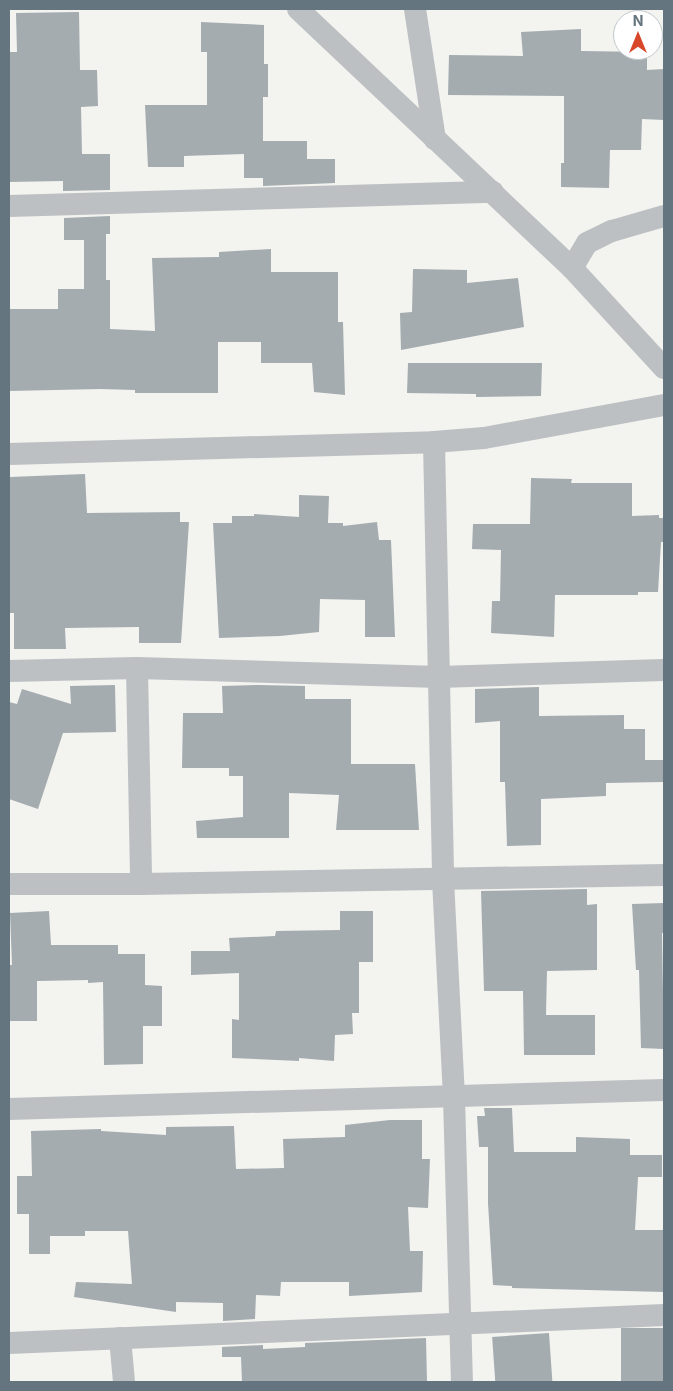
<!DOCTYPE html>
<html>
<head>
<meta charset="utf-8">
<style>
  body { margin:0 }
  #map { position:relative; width:673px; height:1391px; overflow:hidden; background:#f3f3ef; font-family:Inter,sans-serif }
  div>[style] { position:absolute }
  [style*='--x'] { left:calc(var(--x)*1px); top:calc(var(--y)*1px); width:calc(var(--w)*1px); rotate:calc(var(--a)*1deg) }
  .building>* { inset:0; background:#a4acb0; transform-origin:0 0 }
  .street>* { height:22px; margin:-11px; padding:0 11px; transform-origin:11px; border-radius:11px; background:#bcc0c3 }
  span { translate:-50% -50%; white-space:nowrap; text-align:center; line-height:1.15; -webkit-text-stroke:5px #fff; paint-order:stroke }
  .frame { position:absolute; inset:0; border:10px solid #64757f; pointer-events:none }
  .north { position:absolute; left:613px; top:10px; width:50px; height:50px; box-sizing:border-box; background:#fff; border:1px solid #c1c8cc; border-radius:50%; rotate:0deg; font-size:14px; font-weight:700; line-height:20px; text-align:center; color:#64757f }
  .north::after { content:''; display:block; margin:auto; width:18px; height:22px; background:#d9472a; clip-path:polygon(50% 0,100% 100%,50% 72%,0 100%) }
</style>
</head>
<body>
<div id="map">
  <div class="building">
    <div style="clip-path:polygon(79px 12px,80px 70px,97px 70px,98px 106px,81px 107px,82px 154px,110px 154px,110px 190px,63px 191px,63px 181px,9px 182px,9px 52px,17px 52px,16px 13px)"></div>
    <div style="clip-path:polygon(201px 22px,264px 25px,264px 64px,268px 64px,268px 97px,263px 97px,263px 141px,307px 141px,307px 159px,335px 159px,335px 183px,263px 186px,263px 178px,244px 178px,244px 154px,184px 156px,184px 167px,148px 167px,145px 105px,207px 105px,207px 52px,201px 52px)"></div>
    <div style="clip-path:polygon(581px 29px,581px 51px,647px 52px,647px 70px,664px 69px,664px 120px,642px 119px,641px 150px,610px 150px,609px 188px,561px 187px,561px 163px,564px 163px,564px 96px,448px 95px,449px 55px,523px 56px,521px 32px)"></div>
    <div style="clip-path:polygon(110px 216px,110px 234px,106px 234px,106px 280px,110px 280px,110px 329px,155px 331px,152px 258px,219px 257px,219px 252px,271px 249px,271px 272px,338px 272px,338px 322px,343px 322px,345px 395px,314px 392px,312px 363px,261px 363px,261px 342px,218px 342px,218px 393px,135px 393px,135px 390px,100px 389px,9px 391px,9px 309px,58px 309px,58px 289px,84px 289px,84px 240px,64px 240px,64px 218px)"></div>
    <div style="clip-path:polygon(413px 269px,467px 270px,467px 283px,518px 278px,524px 327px,401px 350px,400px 313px,412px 312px)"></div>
    <div style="clip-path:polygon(408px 363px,542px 363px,541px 396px,476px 397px,476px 394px,407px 393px)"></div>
    <div style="clip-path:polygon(85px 474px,87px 513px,180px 512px,180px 522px,189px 522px,181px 643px,139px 643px,139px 627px,65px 628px,66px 649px,14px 649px,14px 613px,9px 613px,10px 477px)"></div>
    <div style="clip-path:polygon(531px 478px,572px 479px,571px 483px,632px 483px,632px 516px,659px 515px,659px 518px,664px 518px,664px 542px,661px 542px,658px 592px,638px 592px,638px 595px,555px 595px,554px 637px,491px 633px,492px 601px,500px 601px,501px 550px,472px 549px,473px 524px,530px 524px)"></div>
    <div style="clip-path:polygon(299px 495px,329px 496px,328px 523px,343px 523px,343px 526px,377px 522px,379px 540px,391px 540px,395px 637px,365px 637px,365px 600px,320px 599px,319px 632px,280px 636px,219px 638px,213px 523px,232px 523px,232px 516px,254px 516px,254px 514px,299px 517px)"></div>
    <div style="clip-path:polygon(115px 685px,116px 732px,63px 733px,38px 809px,9px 799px,9px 702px,17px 704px,22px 689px,71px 704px,70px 686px)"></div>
    <div style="clip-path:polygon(258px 685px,305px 686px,305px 699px,351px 699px,351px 764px,415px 764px,419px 830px,336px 830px,339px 795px,289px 793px,289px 838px,197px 838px,196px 821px,243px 817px,243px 776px,229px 776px,229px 768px,182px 768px,183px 713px,223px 713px,222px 686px)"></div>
    <div style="clip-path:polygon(539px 687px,539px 716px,624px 715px,624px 729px,645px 729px,645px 760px,663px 760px,663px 782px,606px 783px,606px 796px,541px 799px,541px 845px,507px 846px,505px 782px,500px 782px,500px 721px,475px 723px,475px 689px)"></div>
    <div style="clip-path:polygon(587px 889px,587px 905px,597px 904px,597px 970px,547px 971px,546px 1015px,595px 1015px,595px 1055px,524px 1055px,523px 991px,484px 991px,481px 891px)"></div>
    <div style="clip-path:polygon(664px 903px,664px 933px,662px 933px,664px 1049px,641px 1048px,639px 970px,636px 970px,632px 904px)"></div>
    <div style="clip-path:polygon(49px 911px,51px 945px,118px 945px,118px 954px,145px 954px,145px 985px,162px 986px,162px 1026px,143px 1026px,143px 1064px,104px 1065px,103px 982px,88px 983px,88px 980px,37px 981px,37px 1021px,9px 1021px,9px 965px,12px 965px,10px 913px)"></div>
    <div style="clip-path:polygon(340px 911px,373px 911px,373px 962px,359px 962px,359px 1013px,352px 1013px,353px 1034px,335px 1035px,334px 1061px,299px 1058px,299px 1061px,232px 1058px,232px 1019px,239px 1020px,239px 973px,191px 975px,191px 951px,230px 951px,229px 938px,275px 936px,276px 931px,340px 930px)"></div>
    <div style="clip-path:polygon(484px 1108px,512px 1108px,514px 1152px,576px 1152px,576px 1137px,630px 1139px,630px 1155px,662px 1155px,662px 1177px,638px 1177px,635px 1230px,664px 1230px,664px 1292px,512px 1288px,512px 1286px,493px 1285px,488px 1203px,488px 1147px,479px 1147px,477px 1116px,485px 1116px)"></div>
    <div style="clip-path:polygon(390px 1120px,422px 1120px,422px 1159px,430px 1159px,428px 1208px,408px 1207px,410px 1251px,423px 1251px,422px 1292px,349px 1296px,349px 1282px,281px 1282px,280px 1296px,256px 1295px,255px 1319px,223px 1321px,223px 1303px,176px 1302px,176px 1312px,74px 1297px,76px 1282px,132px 1284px,128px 1231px,85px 1231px,85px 1236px,50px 1236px,50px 1254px,29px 1254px,29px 1214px,17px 1214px,17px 1176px,32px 1176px,31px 1131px,101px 1129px,101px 1131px,166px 1135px,166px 1127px,234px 1126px,236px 1169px,284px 1168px,283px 1139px,345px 1137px,345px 1125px)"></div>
    <div style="left:664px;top:1328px;width:54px;height:43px;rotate:90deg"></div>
    <div style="left:549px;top:1333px;width:49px;height:57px;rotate:86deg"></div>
    <div style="clip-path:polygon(426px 1338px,427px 1382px,242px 1382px,241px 1357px,222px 1357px,222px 1347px,263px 1345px,263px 1349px,305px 1347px,305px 1343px)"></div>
  </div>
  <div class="street">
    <div style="--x:298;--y:9;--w:377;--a:43.4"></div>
    <div style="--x:572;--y:268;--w:136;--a:47.4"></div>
    <div style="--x:415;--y:9;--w:132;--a:81.3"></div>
    <div style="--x:9;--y:206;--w:484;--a:-1.7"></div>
    <div style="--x:572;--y:268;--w:29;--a:-59"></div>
    <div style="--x:587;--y:243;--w:28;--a:-26"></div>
    <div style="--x:612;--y:231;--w:54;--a:-16.1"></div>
    <div style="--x:434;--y:442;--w:438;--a:88.8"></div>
    <div style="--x:443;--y:880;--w:218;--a:87.1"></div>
    <div style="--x:454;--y:1098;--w:284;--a:88.4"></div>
    <div style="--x:9;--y:454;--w:425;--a:-1.6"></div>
    <div style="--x:434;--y:442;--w:50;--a:-4.6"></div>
    <div style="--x:484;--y:438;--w:183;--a:-10.4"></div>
    <div style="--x:137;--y:668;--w:216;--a:88.9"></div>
    <div style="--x:9;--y:671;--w:128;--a:-1.3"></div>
    <div style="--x:137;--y:668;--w:302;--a:1.7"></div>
    <div style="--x:439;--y:677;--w:225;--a:-1.8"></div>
    <div style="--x:9;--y:884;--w:132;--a:0"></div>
    <div style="--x:141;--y:884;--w:523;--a:-0.99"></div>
    <div style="--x:9;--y:1109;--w:655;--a:-1.66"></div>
    <div style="--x:120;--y:1338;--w:44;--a:84.8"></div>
    <div style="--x:9;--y:1343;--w:656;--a:-2.45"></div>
  </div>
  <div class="frame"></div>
  <div class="north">N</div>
</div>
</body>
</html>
